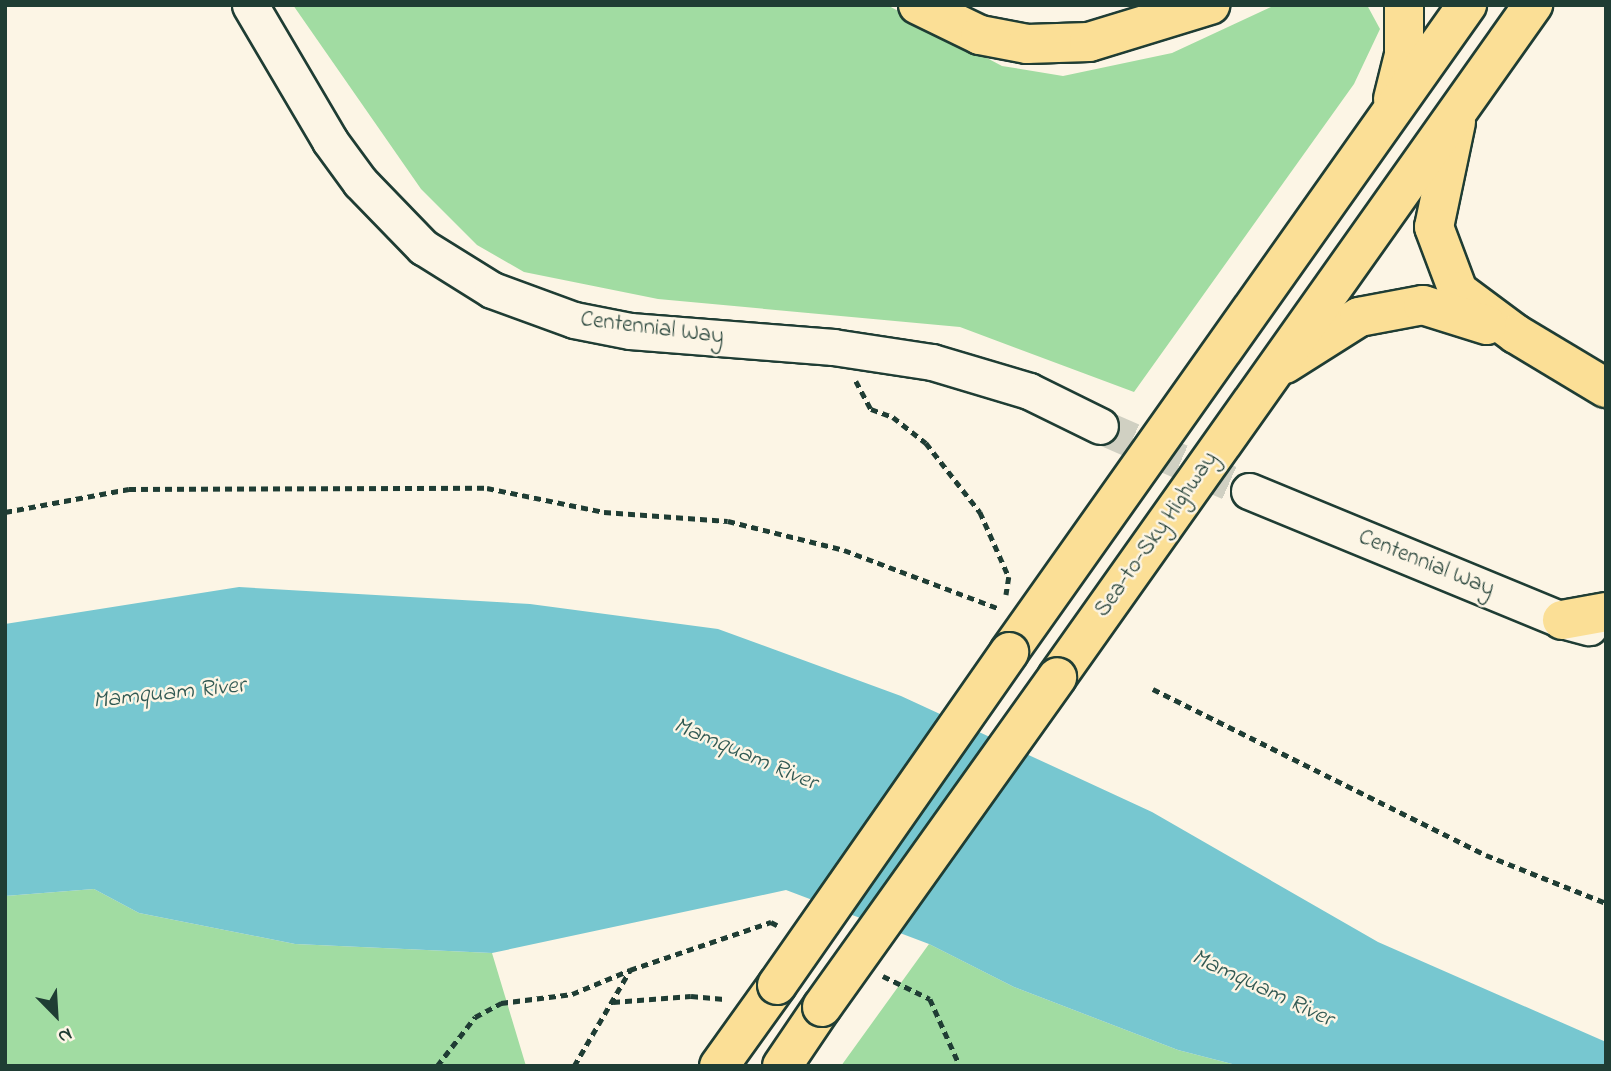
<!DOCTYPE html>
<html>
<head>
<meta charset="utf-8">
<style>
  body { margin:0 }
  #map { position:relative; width:1611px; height:1071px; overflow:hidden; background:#fcf5e5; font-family:"Indie Flower",sans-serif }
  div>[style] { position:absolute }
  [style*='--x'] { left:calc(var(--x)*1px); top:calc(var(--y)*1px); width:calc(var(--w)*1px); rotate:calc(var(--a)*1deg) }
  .green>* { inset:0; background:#a1dca2 }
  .water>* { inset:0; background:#77c7d0 }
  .secondary-tunnel>* { height:35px; margin-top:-17.5px; transform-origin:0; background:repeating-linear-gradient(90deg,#d0d0c2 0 35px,transparent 0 53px) }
  .path>* { height:4.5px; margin-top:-2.25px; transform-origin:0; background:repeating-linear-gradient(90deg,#1f3d34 0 7px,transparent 0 12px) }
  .roads { filter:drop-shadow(2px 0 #1f3d34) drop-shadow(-2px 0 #1f3d34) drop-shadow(0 2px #1f3d34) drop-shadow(0 -2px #1f3d34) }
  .secondary>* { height:35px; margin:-17.5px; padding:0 17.5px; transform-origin:17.5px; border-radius:17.5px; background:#fcf5e5 }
  .highway>* { height:38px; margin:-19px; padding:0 19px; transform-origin:19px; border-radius:19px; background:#fbdf96 }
  .bridges { filter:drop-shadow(2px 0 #1f3d34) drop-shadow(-2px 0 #1f3d34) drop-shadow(0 2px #1f3d34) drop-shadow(0 -2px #1f3d34) }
  .highway-bridge>* { height:38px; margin:-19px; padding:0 19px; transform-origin:19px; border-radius:19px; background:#fbdf96 }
  span { translate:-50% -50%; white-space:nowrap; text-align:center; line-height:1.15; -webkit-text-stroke:5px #fcf5e5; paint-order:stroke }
  .street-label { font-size:23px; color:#1f3d34 }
  .water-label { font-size:24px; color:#315953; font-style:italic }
  .frame { position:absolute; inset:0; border:7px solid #1f3d34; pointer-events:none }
  .north { position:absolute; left:21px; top:980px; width:70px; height:70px; -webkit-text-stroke:5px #fcf5e5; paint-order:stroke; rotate:156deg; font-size:19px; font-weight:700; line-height:28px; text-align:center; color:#1f3d34 }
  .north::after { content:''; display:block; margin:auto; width:24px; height:32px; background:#1f3d34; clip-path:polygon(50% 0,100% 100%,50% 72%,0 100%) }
</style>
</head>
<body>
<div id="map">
  <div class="green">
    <div style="clip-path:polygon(293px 5px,887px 5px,1002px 66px,1063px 76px,1172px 53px,1275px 5px,1367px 5px,1380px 29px,1354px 84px,1134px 392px,960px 327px,658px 299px,524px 272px,477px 245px,421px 189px)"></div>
    <div style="clip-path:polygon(94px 889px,139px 913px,295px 944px,492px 953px,526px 1066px,5px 1066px,5px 896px)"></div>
    <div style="clip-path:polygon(929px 944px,1014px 987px,1178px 1050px,1240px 1066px,841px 1066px)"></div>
  </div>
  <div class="water">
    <div style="clip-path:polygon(239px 587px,530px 604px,718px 629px,901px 696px,1152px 812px,1378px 942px,1606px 1042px,1606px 1066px,1240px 1066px,1178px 1050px,1014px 987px,929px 944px,786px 890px,492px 953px,295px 944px,139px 913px,94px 889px,5px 896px,5px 624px)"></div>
  </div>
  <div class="secondary-tunnel">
    <div style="--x:1100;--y:426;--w:163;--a:23.6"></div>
  </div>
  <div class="path">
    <div style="--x:856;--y:381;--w:32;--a:62"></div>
    <div style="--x:871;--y:409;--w:23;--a:20"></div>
    <div style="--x:893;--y:417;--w:42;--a:38.2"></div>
    <div style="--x:926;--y:443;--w:88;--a:52"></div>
    <div style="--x:980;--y:512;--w:71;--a:66"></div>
    <div style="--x:1009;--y:577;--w:18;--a:99"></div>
    <div style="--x:5;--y:512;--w:126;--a:-10.5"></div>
    <div style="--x:129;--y:489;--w:358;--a:-0.2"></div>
    <div style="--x:487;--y:488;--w:119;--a:11.6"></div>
    <div style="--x:604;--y:512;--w:124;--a:4.2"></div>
    <div style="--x:728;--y:521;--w:120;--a:14"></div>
    <div style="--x:844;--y:550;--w:167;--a:20.7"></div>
    <div style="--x:1153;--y:689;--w:372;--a:26.5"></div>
    <div style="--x:1486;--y:855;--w:129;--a:21.8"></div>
    <div style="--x:883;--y:976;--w:52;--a:26.1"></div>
    <div style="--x:930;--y:999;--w:73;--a:65.9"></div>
    <div style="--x:613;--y:1002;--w:78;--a:-4.4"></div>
    <div style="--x:691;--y:996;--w:36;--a:5"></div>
    <div style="--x:437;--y:1066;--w:62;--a:-52.2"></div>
    <div style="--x:475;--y:1017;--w:30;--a:-28"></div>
    <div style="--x:501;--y:1003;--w:72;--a:-7.2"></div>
    <div style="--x:572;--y:994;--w:63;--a:-22.5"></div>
    <div style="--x:574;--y:1066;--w:111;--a:-59.7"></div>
    <div style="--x:630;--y:970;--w:149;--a:-18.8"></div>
    <div style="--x:771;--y:922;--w:7;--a:27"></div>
  </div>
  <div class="roads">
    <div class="secondary">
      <div style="--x:250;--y:5;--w:158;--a:59.5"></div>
      <div style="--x:330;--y:141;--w:51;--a:53.8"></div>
      <div style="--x:360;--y:182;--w:91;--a:45.9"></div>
      <div style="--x:423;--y:247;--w:81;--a:31.9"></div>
      <div style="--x:492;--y:290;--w:87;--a:20.1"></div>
      <div style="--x:574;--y:320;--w:57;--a:11.1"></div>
      <div style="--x:630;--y:331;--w:204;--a:4.5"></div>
      <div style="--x:833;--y:347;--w:100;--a:8.6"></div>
      <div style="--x:932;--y:362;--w:101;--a:16.6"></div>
      <div style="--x:1029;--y:391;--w:79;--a:26.2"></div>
      <div style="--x:1249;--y:491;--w:339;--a:22.4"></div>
      <div style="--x:1562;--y:620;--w:28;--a:15"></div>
    </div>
    <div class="highway">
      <div style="--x:918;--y:5;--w:69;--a:25.8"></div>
      <div style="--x:980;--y:35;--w:48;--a:10.8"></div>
      <div style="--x:1027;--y:44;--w:62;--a:-1.8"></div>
      <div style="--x:1089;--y:42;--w:127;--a:-17"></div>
      <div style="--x:1393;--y:99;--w:45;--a:-76"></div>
      <div style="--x:1404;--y:55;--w:50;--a:-90"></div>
      <div style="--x:1456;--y:122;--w:107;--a:101.8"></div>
      <div style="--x:1434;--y:227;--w:68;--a:69.4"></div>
      <div style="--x:1458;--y:291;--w:72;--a:36.6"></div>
      <div style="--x:1516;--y:334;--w:105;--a:31"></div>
      <div style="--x:1285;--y:364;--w:88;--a:-32.4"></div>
      <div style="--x:1359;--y:317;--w:65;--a:-10.6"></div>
      <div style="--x:1423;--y:305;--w:67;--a:17.4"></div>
      <div style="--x:1562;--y:620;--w:45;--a:-10.3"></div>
      <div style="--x:1009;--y:652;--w:793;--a:-54.71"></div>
      <div style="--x:1057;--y:677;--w:824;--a:-54.69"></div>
      <div style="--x:719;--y:1066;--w:100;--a:-54.4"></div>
      <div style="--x:782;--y:1066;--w:71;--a:-55.9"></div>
    </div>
  </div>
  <div class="bridges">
    <div class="highway-bridge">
      <div style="--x:777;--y:985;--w:406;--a:-55.1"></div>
      <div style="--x:822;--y:1007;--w:405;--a:-54.5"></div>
    </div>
  </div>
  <div class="street-label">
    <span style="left:652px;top:329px;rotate:7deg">Centennial Way</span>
    <span style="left:1157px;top:535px;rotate:-55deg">Sea-to-Sky Highway</span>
    <span style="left:1426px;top:564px;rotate:22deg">Centennial Way</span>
  </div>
  <div class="water-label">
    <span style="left:169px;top:694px;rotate:-6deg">Mamquam River</span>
    <span style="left:745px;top:755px;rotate:23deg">Mamquam River</span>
    <span style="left:1262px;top:989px;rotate:25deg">Mamquam River</span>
  </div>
  <div class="frame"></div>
  <div class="north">N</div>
</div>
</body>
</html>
